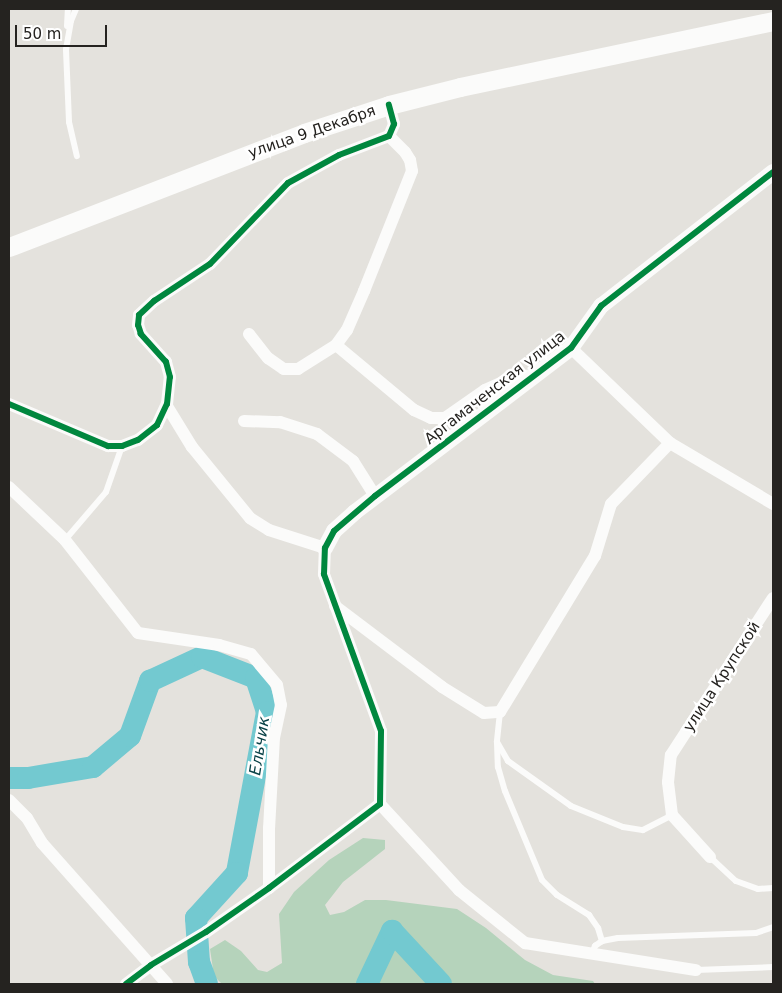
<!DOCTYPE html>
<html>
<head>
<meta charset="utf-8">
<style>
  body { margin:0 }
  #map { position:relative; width:782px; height:993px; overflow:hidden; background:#e4e2dd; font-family:"DejaVu Sans",sans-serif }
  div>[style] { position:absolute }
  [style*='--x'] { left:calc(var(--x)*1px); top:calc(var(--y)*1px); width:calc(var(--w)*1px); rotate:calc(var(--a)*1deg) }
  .green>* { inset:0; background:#b5d3bb }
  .river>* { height:22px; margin:-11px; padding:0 11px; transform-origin:11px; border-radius:11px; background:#73c9d0 }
  .service>* { height:6px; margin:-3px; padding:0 3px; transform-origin:3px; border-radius:3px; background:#fbfbfa }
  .minor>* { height:12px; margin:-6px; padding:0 6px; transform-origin:6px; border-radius:6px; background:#fbfbfa }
  .tertiary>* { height:16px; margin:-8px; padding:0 8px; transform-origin:8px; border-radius:8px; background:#fbfbfa }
  .secondary>* { height:19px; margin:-9.5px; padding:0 9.5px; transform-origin:9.5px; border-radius:9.5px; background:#fbfbfa }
  .cycleway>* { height:6px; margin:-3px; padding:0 3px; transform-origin:3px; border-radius:3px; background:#00873e }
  span { translate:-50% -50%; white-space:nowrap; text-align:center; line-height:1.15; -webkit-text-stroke:5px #fff; paint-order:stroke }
  .street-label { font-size:15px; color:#252320 }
  .water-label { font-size:16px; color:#094247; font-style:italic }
  .frame { position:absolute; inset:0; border:10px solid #252320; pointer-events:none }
  .scale { position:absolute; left:15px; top:25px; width:92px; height:22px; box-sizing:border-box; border:2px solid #252320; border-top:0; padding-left:6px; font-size:15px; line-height:18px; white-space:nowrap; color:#252320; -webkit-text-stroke:4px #fff; paint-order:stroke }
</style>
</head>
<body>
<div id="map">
  <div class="green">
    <div style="clip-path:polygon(363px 838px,385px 840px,385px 849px,343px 882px,325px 905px,330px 915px,344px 912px,365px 900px,386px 900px,457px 909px,486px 928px,525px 960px,553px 975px,593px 981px,595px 984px,222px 984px,214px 976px,210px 949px,225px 940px,241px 951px,258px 970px,267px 972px,282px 963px,279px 914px,294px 892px,329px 860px)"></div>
  </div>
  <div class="river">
    <div style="--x:9;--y:778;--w:19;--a:0"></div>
    <div style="--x:28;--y:778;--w:66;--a:-9.6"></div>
    <div style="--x:93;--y:767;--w:48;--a:-40"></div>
    <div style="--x:130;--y:736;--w:59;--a:-70"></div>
    <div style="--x:150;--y:681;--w:57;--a:-24.8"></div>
    <div style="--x:202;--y:657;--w:58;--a:21.3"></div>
    <div style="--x:256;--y:678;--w:36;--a:72"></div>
    <div style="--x:267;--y:712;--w:164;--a:100.6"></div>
    <div style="--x:237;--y:873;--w:61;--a:132.3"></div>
    <div style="--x:196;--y:918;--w:44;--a:86.1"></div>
    <div style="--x:199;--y:962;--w:23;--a:70"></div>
    <div style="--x:367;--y:984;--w:59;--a:-64.7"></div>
    <div style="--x:392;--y:931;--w:72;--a:47.2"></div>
  </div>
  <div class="service">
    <div style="--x:76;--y:9;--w:13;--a:113"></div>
    <div style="--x:71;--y:21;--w:29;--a:100"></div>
    <div style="--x:66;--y:50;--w:72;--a:87.6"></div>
    <div style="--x:69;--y:122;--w:35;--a:77"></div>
    <div style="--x:67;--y:26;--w:17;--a:-87"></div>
    <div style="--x:65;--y:540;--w:63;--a:-49.5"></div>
    <div style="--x:106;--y:492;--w:49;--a:-70.8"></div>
    <div style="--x:500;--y:712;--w:30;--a:96"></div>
    <div style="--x:497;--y:742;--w:22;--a:60"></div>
    <div style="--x:508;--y:761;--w:77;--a:35.5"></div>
    <div style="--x:571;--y:806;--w:56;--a:22"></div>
    <div style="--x:623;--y:827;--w:20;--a:9"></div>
    <div style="--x:643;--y:830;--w:33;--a:-27"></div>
    <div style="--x:497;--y:743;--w:24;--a:88"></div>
    <div style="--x:498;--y:767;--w:25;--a:74"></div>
    <div style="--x:505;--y:791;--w:96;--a:67.4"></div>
    <div style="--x:542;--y:880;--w:21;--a:45"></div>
    <div style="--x:557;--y:895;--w:38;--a:32"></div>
    <div style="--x:589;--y:915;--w:16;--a:55"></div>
    <div style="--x:598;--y:928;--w:14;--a:73"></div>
    <div style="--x:710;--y:857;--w:35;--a:43"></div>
    <div style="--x:736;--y:881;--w:23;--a:20"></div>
    <div style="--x:758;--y:889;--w:15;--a:-4"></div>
    <div style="--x:592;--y:953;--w:8;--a:-67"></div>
    <div style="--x:595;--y:946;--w:9;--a:-36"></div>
    <div style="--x:602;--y:941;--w:16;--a:-11"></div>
    <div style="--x:618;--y:938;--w:138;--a:-2.1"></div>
    <div style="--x:756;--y:933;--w:18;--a:-19"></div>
    <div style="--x:696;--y:970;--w:77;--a:-2.2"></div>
  </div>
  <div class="minor">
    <div style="--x:249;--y:334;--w:31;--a:52"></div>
    <div style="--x:268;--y:358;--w:19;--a:35"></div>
    <div style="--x:284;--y:369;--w:14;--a:0"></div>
    <div style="--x:298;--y:369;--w:45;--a:-32.3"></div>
    <div style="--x:336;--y:345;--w:19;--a:-54"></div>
    <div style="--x:347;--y:330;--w:43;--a:-66.4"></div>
    <div style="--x:364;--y:291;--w:129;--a:-68.2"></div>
    <div style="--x:412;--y:171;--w:11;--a:-100"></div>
    <div style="--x:410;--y:160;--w:9;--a:-122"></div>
    <div style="--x:405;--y:152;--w:23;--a:-135"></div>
    <div style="--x:336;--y:345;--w:102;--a:39.8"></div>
    <div style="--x:414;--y:410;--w:19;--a:25"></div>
    <div style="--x:431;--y:418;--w:14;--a:0"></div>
    <div style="--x:445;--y:418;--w:49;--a:-35"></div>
    <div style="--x:485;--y:390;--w:27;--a:-24"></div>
    <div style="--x:510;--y:379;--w:26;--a:-11"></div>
    <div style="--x:571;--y:348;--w:137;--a:43.8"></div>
    <div style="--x:670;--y:443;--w:120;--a:30.6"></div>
    <div style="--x:9;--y:404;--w:108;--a:23"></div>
    <div style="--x:108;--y:446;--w:14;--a:0"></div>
    <div style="--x:122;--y:446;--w:17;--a:-21"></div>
    <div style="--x:138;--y:440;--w:24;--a:-38"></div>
    <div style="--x:157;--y:425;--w:23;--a:-65"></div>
    <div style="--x:167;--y:404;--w:27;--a:-84"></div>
    <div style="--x:170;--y:377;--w:16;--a:-105"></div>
    <div style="--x:166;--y:362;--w:38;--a:-132"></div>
    <div style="--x:141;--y:334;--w:9;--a:-108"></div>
    <div style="--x:138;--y:325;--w:10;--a:-84"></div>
    <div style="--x:139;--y:315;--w:21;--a:-43"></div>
    <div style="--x:154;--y:301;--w:67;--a:-33.5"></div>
    <div style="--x:210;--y:264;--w:112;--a:-46.1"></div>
    <div style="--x:288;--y:183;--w:58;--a:-28.8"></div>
    <div style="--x:339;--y:155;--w:53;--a:-20.8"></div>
    <div style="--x:389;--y:136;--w:13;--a:-67"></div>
    <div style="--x:394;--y:124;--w:20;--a:-105"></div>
    <div style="--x:244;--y:421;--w:36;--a:2"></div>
    <div style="--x:280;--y:422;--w:39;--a:18"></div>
    <div style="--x:317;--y:434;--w:45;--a:36.9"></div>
    <div style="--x:353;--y:461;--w:41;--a:57.8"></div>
    <div style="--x:9;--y:487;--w:77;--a:43.4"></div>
    <div style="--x:65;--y:540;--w:118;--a:51.9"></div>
    <div style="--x:138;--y:633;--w:82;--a:8.4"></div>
    <div style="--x:219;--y:645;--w:33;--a:16"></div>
    <div style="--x:251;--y:654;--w:40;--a:50"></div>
    <div style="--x:277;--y:685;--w:20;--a:79"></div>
    <div style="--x:281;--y:705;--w:33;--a:102"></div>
    <div style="--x:274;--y:737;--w:91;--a:93.1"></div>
    <div style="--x:269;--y:828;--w:60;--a:90"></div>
    <div style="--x:335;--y:606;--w:134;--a:37.1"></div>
    <div style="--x:442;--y:687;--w:49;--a:31.8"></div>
    <div style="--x:484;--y:713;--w:16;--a:-4"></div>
    <div style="--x:500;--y:712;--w:183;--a:-58.7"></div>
    <div style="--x:595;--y:556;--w:54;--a:-72.9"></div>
    <div style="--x:611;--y:504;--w:85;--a:-46"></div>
    <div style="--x:9;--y:800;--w:25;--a:45"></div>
    <div style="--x:27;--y:818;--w:29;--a:59"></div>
    <div style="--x:42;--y:843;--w:188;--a:48.4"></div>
    <div style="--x:380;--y:804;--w:117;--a:47.4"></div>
    <div style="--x:459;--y:890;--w:85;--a:38.8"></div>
    <div style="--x:525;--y:943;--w:173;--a:9"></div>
    <div style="--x:710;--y:857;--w:57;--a:-132.1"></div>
    <div style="--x:672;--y:815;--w:33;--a:-97"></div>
    <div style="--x:668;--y:782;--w:27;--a:-84"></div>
    <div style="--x:671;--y:755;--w:187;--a:-57"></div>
    <div style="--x:126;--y:984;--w:31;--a:-37"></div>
    <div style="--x:151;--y:965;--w:64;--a:-31"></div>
    <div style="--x:206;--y:932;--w:77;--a:-34.9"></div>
    <div style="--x:269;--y:888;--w:139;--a:-37.1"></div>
    <div style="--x:380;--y:804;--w:73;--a:-89.2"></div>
    <div style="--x:381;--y:731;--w:167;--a:-110"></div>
    <div style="--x:324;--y:574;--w:26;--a:-88"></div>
    <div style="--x:325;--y:548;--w:59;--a:-162.2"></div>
    <div style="--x:269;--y:530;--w:22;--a:-148"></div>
    <div style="--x:250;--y:518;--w:92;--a:-129.2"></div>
    <div style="--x:192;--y:447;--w:48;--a:-121.4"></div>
  </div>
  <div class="tertiary">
    <div style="--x:325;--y:548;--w:19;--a:-62"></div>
    <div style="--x:334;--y:531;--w:28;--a:-42"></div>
    <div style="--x:355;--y:512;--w:271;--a:-37.2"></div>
    <div style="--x:571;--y:348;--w:52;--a:-54.5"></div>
    <div style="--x:601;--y:306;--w:218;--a:-37.9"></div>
  </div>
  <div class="secondary">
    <div style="--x:9;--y:247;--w:316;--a:-21.1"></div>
    <div style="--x:304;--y:133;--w:89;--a:-18.2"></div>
    <div style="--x:389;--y:105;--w:73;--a:-14.2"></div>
    <div style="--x:460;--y:87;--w:320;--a:-11.9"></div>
  </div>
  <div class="cycleway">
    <div style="--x:9;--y:404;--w:108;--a:23"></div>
    <div style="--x:108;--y:446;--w:14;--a:0"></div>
    <div style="--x:122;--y:446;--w:17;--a:-21"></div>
    <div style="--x:138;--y:440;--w:24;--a:-38"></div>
    <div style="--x:157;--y:425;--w:23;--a:-65"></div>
    <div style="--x:167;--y:404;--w:27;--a:-84"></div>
    <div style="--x:170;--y:377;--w:16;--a:-105"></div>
    <div style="--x:166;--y:362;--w:38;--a:-132"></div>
    <div style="--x:141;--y:334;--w:9;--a:-108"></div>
    <div style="--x:138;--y:325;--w:10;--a:-84"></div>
    <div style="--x:139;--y:315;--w:21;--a:-43"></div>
    <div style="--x:154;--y:301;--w:67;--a:-33.5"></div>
    <div style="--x:210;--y:264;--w:112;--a:-46.1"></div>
    <div style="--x:288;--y:183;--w:58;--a:-28.8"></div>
    <div style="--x:339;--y:155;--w:53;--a:-20.8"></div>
    <div style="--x:389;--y:136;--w:13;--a:-67"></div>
    <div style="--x:394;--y:124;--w:20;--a:-105"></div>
    <div style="--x:126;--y:984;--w:31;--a:-37"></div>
    <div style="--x:151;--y:965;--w:64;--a:-31"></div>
    <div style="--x:206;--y:932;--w:77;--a:-34.9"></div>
    <div style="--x:269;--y:888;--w:139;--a:-37.1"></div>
    <div style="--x:380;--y:804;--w:73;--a:-89.2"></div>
    <div style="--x:381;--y:731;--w:167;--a:-110"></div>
    <div style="--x:324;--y:574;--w:26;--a:-88"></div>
    <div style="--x:325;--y:548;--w:19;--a:-62"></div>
    <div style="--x:334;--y:531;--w:54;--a:-40.5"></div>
    <div style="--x:375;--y:496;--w:246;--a:-37.1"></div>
    <div style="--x:571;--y:348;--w:52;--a:-54.5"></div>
    <div style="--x:601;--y:306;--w:218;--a:-37.9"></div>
  </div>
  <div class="street-label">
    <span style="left:312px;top:132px;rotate:-19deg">улица 9 Декабря</span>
    <span style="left:495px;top:388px;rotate:-38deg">Аргамаченская улица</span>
    <span style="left:722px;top:677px;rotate:-57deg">улица Крупской</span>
  </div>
  <div class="water-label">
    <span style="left:260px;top:746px;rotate:-81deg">Ельчик</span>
  </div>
  <div class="frame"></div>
  <div class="scale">50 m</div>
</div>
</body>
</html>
